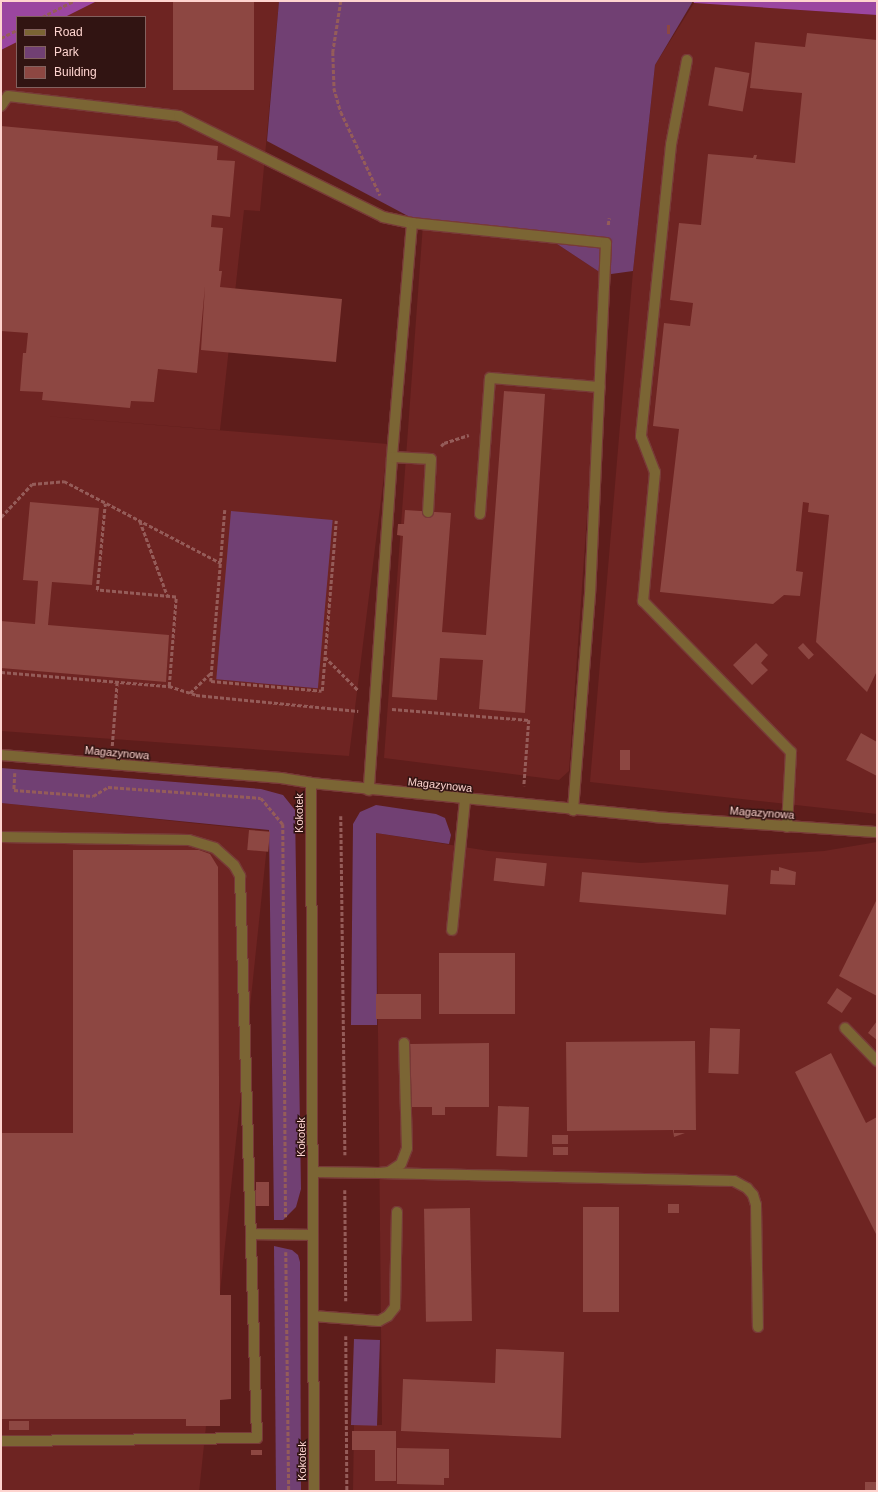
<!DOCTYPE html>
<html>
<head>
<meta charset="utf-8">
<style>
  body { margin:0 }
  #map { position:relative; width:878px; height:1492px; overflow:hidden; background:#5e1d1b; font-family:Arial,sans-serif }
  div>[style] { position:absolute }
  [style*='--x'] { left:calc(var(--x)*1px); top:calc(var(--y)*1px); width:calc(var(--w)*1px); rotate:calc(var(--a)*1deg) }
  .built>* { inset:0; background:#6e2422; transform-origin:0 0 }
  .green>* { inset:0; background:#714073; transform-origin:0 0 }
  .forest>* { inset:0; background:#9b46a0 }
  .building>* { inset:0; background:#8d4742; transform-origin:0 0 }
  .path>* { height:2.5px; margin-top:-1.25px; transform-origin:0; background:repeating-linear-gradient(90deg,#955c59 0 4px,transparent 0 6px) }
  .roads { filter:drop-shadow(1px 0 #783a38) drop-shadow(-1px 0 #783a38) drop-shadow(0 1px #783a38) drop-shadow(0 -1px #783a38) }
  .service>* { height:10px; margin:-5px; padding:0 5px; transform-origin:5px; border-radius:5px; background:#7b6534 }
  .minor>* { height:10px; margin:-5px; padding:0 5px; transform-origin:5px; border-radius:5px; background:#7b6534 }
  span { translate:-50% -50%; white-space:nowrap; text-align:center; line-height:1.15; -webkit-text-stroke:3px #311412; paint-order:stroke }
  .street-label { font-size:11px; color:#fed4cf }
  .frame { position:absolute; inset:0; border:2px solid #fed4cf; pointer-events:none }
  .legend { position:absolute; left:16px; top:16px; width:130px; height:72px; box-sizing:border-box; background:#311412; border:1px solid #83615e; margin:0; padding:5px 7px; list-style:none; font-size:12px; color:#fed4cf }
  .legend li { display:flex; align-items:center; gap:8px; height:20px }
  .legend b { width:20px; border:1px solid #83615e }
</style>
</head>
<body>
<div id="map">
  <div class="built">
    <div style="clip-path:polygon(97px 1px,279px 1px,260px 211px,244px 210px,220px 430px,32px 415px,388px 444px,349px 756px,1px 731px,1px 50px,17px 42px,17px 87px,145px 87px,145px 17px,65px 17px)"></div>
    <div style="clip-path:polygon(694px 3px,877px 15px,877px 814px,590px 782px,633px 271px,655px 65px)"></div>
    <div style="clip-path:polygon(423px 224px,539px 232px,604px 275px,569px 771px,559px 780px,384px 758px)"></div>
    <div style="left:1px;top:803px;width:269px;height:688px;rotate:6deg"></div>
    <div style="clip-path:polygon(376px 833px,489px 851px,641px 863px,824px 851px,877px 842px,877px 1491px,353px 1491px,354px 1425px,382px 1425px)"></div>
  </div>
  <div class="green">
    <div style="clip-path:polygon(279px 1px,693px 1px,655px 65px,633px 271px,604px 275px,539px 232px,423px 224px,267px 141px)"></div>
    <div style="left:231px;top:511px;width:102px;height:169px;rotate:5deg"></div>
    <div style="clip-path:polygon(1px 768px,261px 789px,283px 795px,295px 810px,301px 1189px,296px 1207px,283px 1220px,274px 1220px,269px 830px,1px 803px)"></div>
    <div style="clip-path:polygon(376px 805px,436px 814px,445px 818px,451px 835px,449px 844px,376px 833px,377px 1025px,351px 1025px,353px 824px,360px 812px)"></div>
    <div style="clip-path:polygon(274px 1246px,292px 1250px,298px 1255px,300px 1262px,301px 1491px,276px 1491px)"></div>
    <div style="left:354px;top:1339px;width:26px;height:86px;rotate:2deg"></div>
  </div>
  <div class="forest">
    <div style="clip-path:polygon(5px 1px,97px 1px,65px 17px,17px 17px,17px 42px,1px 50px,1px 3px)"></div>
    <div style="clip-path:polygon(693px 1px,877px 1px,877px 15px,694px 3px)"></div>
  </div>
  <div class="building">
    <div style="left:173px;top:1px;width:81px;height:89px"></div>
    <div style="left:667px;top:25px;width:3px;height:9px"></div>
    <div style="clip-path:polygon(807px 33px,877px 40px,877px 671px,867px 692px,816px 642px,829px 515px,808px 512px,809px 503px,803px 502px,796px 571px,803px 572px,800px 596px,784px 595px,773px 604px,660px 592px,679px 429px,653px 426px,664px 323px,690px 326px,693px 303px,670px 300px,679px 223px,701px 225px,708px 154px,753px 158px,754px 155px,757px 155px,756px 159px,795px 163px,802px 93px,750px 88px,755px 42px,805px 47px)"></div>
    <div style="left:715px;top:67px;width:35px;height:39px;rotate:10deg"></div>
    <div style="clip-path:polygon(1px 126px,218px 146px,217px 160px,235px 161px,230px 217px,212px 215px,211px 227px,223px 228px,219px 271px,222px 271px,220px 287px,342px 299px,336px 362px,201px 350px,205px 286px,197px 373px,158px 369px,154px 402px,131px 401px,130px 408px,42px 400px,43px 392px,20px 391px,23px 353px,26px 353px,28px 333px,1px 331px)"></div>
    <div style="clip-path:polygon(504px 391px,545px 394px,525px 713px,479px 709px,483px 660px,440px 658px,437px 700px,392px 697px,403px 536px,397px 535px,398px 524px,404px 524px,405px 510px,451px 513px,442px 632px,486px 635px)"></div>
    <div style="clip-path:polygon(30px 502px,99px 508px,92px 585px,52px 582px,48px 625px,169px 635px,166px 682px,1px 668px,1px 621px,35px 624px,38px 581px,23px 580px)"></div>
    <div style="clip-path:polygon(756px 643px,768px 655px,761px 663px,768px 670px,752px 685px,733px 665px)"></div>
    <div style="left:803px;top:643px;width:16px;height:7px;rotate:47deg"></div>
    <div style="clip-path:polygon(861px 733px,877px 742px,877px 776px,846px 760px)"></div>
    <div style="left:620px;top:750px;width:10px;height:20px"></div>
    <div style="left:249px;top:830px;width:21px;height:20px;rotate:5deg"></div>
    <div style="clip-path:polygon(73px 850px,199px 850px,210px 854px,218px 867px,220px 1295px,231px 1295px,231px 1399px,220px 1400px,220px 1426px,186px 1426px,186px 1419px,1px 1419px,1px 1133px,73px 1133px)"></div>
    <div style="left:496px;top:858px;width:51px;height:23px;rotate:6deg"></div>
    <div style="clip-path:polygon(779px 867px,796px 872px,795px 885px,770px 884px,771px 870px,779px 871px)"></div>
    <div style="left:582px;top:872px;width:147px;height:30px;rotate:5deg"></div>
    <div style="clip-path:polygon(877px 899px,877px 996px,839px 976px)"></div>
    <div style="left:439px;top:953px;width:76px;height:61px"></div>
    <div style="left:837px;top:988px;width:18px;height:18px;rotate:34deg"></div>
    <div style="left:376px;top:994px;width:45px;height:25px"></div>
    <div style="clip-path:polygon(877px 1021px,877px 1040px,868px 1033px)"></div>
    <div style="left:710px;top:1028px;width:30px;height:45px;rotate:2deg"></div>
    <div style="clip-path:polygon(695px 1041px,696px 1130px,674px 1130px,674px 1133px,685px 1133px,674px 1137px,673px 1130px,567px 1131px,566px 1042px)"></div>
    <div style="clip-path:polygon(489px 1043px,489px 1107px,445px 1107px,445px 1115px,432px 1115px,432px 1107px,411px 1107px,410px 1044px)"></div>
    <div style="clip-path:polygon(831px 1053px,866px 1123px,877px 1117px,877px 1236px,795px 1072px)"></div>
    <div style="left:498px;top:1106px;width:31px;height:50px;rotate:2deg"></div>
    <div style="left:552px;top:1135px;width:16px;height:9px"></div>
    <div style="left:553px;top:1147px;width:15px;height:8px"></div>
    <div style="left:256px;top:1182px;width:13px;height:24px"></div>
    <div style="left:679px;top:1204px;width:9px;height:11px;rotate:90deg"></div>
    <div style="left:583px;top:1207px;width:36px;height:105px"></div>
    <div style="left:470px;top:1208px;width:113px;height:46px;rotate:89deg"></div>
    <div style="clip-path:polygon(496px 1349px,564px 1352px,561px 1438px,401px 1431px,403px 1379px,495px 1383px)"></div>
    <div style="left:9px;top:1421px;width:20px;height:9px"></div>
    <div style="clip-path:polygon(352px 1431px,396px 1431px,396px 1481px,375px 1481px,375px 1450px,352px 1450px)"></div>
    <div style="clip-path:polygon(397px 1448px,449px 1449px,449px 1478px,444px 1478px,444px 1485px,397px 1484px)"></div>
    <div style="left:262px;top:1450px;width:5px;height:11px;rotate:90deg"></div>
    <div style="left:865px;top:1482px;width:12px;height:9px"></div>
  </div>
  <div class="path">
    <div style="--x:341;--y:1;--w:52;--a:98.9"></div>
    <div style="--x:333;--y:52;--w:36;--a:88"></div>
    <div style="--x:334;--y:88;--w:25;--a:74"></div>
    <div style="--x:341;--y:112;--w:92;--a:64.8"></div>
    <div style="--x:42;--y:17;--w:35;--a:-27"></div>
    <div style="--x:1;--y:38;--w:18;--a:-27"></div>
    <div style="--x:608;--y:225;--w:7;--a:-82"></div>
    <div style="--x:441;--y:446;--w:4;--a:-45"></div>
    <div style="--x:444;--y:443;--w:26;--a:-18"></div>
    <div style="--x:225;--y:510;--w:172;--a:94.7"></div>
    <div style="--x:211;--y:681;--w:111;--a:5.1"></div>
    <div style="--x:322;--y:691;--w:171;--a:-85.3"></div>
    <div style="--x:1;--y:517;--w:45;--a:-46.8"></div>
    <div style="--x:32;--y:484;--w:32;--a:-5"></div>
    <div style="--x:64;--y:481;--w:177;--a:27.6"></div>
    <div style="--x:140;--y:521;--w:81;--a:69.8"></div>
    <div style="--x:325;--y:657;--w:47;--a:45"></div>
    <div style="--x:1;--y:672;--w:169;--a:4.8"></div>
    <div style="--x:169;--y:686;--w:89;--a:-85.5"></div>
    <div style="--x:176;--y:597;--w:79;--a:-174.9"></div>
    <div style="--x:97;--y:590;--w:87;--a:-84.7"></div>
    <div style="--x:169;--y:686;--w:28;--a:18"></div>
    <div style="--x:196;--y:695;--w:163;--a:5.6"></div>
    <div style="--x:190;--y:693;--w:29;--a:-44"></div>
    <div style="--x:392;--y:709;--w:137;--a:4.6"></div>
    <div style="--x:529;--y:720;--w:66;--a:94.3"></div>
    <div style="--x:112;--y:746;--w:65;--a:-85.6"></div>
    <div style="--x:15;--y:773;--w:17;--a:93"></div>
    <div style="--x:14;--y:790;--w:79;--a:4.3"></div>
    <div style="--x:93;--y:796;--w:17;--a:-31"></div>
    <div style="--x:108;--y:787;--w:153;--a:4.1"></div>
    <div style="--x:261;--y:798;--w:34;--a:50"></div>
    <div style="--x:283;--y:824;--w:393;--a:89.6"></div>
    <div style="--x:341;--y:816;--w:339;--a:89.3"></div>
    <div style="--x:345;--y:1190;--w:111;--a:89.5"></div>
    <div style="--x:286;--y:1252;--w:239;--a:89.3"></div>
    <div style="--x:346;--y:1336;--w:155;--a:89.6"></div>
  </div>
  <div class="roads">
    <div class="service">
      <div style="--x:687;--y:60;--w:86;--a:100.7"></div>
      <div style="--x:671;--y:145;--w:293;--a:95.9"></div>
      <div style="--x:641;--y:436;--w:39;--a:69"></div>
      <div style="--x:655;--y:472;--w:130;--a:95.3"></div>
      <div style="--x:643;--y:601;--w:211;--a:45.6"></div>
      <div style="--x:791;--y:752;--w:75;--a:93.1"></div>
      <div style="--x:1;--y:106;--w:12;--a:-55"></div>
      <div style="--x:8;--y:96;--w:172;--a:6.7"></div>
      <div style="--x:179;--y:116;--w:228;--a:26.3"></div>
      <div style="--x:383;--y:217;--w:30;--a:12"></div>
      <div style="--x:412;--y:223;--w:235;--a:94.9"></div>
      <div style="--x:392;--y:457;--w:334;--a:94"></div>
      <div style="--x:412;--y:223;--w:195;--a:5.9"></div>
      <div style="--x:606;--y:243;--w:351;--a:92.6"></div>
      <div style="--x:590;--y:594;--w:217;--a:94.5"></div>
      <div style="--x:392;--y:457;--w:39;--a:3"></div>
      <div style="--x:431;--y:459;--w:53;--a:93.2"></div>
      <div style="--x:480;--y:514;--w:136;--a:-85.8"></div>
      <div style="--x:490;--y:378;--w:110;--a:4.7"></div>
      <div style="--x:311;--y:783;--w:346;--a:5.6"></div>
      <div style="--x:655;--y:817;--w:223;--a:3.9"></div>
      <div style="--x:1;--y:837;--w:188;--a:0.9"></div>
      <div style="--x:189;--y:840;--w:27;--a:17"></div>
      <div style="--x:215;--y:848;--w:25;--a:42"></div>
      <div style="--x:234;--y:865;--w:13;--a:61"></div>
      <div style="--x:240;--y:876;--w:562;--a:88.27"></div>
      <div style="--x:257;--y:1438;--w:256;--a:179.3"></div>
      <div style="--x:452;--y:930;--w:131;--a:-84.3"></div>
      <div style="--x:845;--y:1028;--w:46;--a:45.9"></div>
      <div style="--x:313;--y:1172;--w:66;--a:0.9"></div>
      <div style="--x:379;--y:1173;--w:10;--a:-6"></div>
      <div style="--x:389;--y:1172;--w:14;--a:-34"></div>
      <div style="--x:401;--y:1164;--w:17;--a:-69"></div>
      <div style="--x:407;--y:1148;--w:105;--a:-91.6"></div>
      <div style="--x:379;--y:1173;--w:355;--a:1.3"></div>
      <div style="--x:734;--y:1181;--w:15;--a:28"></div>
      <div style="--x:747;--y:1188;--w:9;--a:49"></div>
      <div style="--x:753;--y:1195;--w:10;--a:73"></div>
      <div style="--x:756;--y:1205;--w:122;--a:89.1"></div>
      <div style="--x:251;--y:1234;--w:62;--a:0.9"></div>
      <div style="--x:313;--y:1316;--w:66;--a:4.3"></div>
      <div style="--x:379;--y:1321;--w:10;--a:-29"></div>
      <div style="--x:388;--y:1316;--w:11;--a:-52"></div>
      <div style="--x:395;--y:1307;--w:95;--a:-88.8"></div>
    </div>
    <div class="minor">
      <div style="--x:1;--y:755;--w:281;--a:4.7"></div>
      <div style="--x:281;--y:778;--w:30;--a:9"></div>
      <div style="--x:311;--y:783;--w:708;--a:89.76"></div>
    </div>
  </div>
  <div class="street-label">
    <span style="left:117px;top:753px;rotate:5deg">Magazynowa</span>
    <span style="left:440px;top:785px;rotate:6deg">Magazynowa</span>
    <span style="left:299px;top:813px;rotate:-90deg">Kokotek</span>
    <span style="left:762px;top:813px;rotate:4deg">Magazynowa</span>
    <span style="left:301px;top:1137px;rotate:-90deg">Kokotek</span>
    <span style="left:302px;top:1461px;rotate:-90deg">Kokotek</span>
  </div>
  <div class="frame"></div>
  <ul class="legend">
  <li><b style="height:5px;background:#7b6534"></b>Road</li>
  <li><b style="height:11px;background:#714073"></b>Park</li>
  <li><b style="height:11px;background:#8d4742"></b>Building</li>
  </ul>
</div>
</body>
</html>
